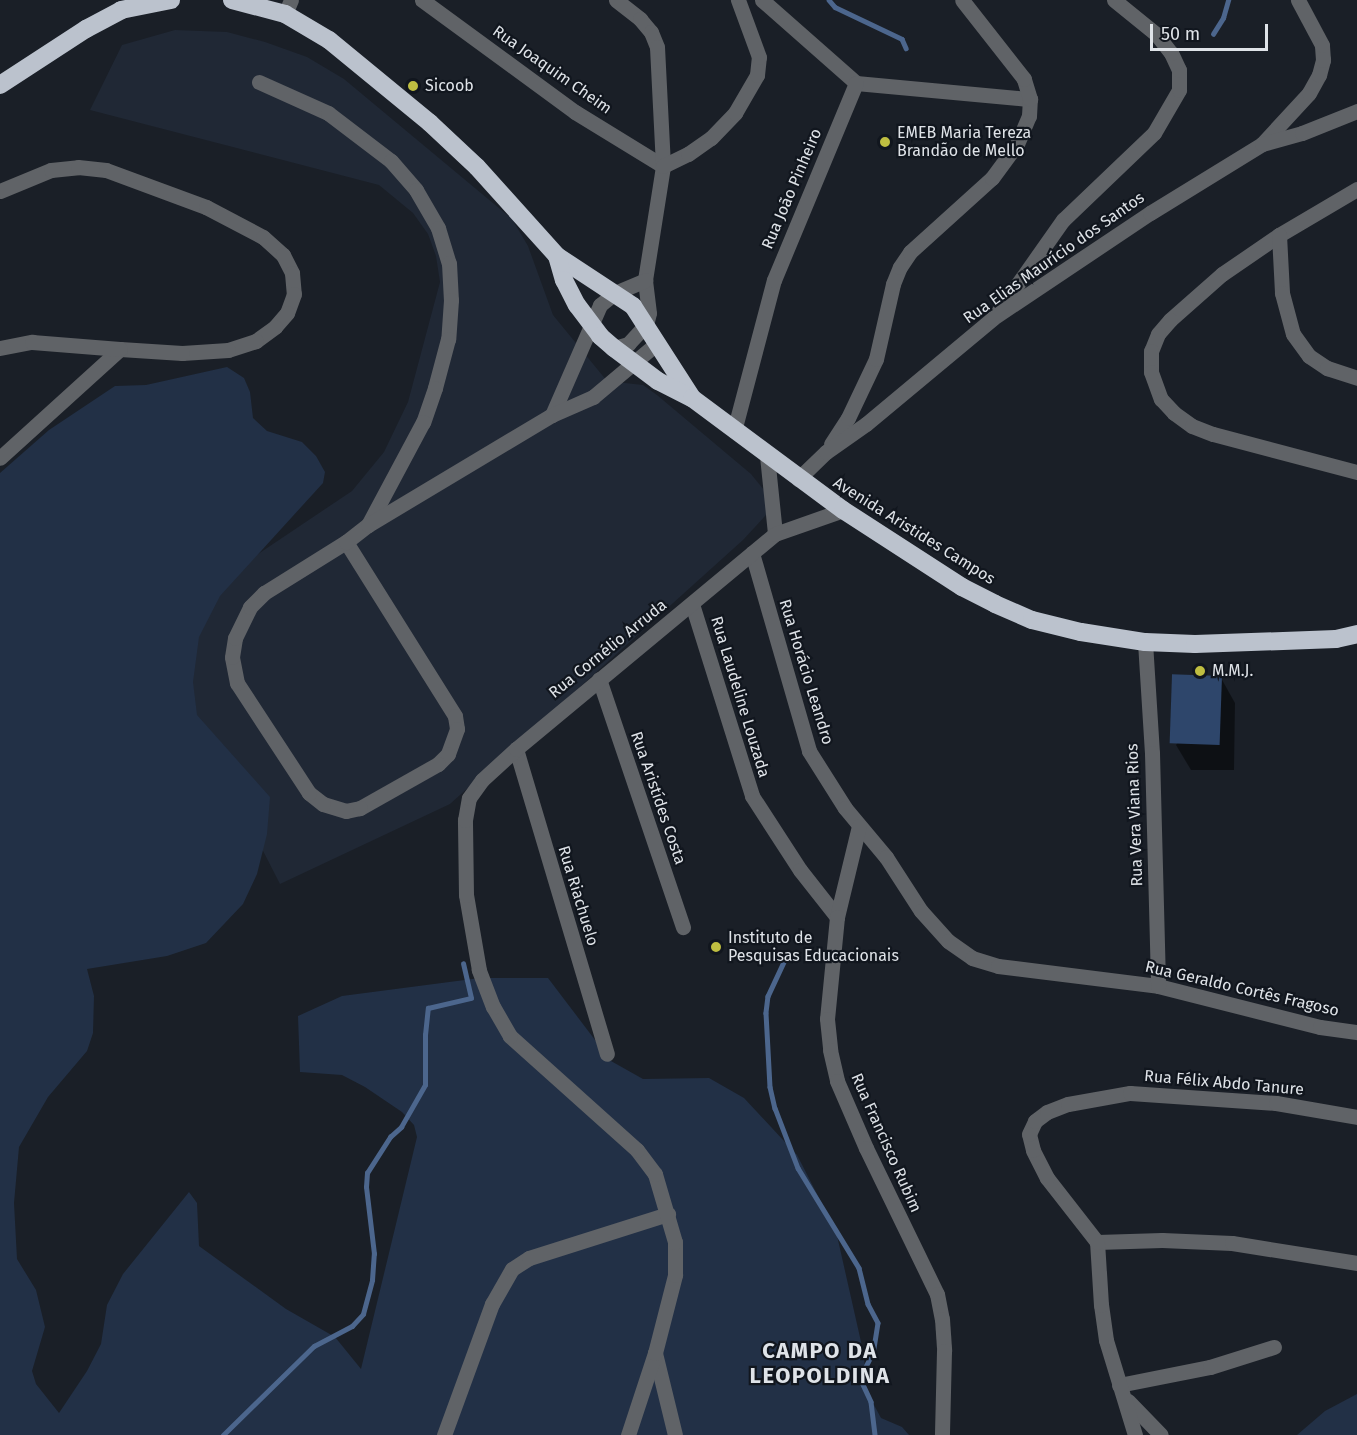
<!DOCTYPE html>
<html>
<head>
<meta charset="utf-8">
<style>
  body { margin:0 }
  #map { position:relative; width:1357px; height:1435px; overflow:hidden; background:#1a1f27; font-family:"Fira Sans",sans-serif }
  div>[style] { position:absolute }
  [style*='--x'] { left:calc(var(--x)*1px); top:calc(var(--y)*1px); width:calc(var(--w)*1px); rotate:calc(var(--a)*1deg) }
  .built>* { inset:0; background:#202835 }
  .green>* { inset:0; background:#223046 }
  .shadow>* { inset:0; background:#0007 }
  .stream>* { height:4.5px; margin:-2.25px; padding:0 2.25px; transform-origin:2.25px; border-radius:2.25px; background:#4c668d }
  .building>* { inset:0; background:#2e466b; transform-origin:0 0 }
  .minor>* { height:15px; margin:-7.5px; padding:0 7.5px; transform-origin:7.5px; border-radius:7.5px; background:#606367 }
  .highway>* { height:18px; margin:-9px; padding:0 9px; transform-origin:9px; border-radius:9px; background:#bbc2cd }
  .dots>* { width:16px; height:16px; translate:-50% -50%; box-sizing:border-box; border:3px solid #11161e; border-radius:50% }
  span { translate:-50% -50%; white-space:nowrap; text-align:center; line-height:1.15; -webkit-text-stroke:4.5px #11161e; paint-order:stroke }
  .street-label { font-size:16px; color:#dfe3e8 }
  .poi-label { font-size:16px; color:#dfe3e8 }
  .left { translate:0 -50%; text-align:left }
  .district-label { font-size:22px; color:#dfe3e8; font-weight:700; letter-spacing:1.5px }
  .scale { position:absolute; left:1150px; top:24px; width:118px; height:27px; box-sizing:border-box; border:3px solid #dfe3e8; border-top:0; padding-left:8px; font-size:18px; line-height:21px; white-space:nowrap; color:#dfe3e8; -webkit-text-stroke:4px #11161e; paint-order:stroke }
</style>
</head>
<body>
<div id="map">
  <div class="built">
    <div style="clip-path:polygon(175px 30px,227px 32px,265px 42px,307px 57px,344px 79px,512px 219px,528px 246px,553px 315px,607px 381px,643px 385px,657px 395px,751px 474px,768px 495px,766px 515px,743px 540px,450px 804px,280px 884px,168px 665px,182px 627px,249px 560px,352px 491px,384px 452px,408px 402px,440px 282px,436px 256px,428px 234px,413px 213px,379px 185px,90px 110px,122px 45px)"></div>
  </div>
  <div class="green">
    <div style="clip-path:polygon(227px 367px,244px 378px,250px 392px,253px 418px,267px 431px,302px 442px,316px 456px,325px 472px,323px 483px,220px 596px,199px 637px,193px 682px,197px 715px,270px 797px,267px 834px,257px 874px,243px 904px,206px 943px,167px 956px,87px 969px,94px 996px,93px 1033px,87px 1051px,48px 1097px,19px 1147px,14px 1203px,17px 1259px,36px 1290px,45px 1327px,32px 1371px,36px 1384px,59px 1413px,87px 1371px,101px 1344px,107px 1305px,123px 1274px,189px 1192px,197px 1203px,199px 1246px,286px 1309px,335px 1337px,361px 1369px,417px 1137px,414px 1125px,402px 1112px,365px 1087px,342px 1075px,300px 1072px,298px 1016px,342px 996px,480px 978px,548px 978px,611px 1061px,643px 1079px,709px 1078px,744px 1098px,797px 1155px,836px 1231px,864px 1355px,866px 1390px,881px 1418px,902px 1427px,909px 1435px,0 1435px,0 473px,49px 430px,115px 386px,146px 385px)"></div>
    <div style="clip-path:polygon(1357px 1394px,1357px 1435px,1297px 1435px,1325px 1411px)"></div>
  </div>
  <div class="shadow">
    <div style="clip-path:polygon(1221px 678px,1235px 703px,1234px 770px,1191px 770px,1176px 745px)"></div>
  </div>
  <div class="stream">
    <div style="--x:829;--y:0;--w:9;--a:49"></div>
    <div style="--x:835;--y:7;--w:74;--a:25.5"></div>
    <div style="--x:902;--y:39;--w:10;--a:66"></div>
    <div style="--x:1213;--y:34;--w:19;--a:-58"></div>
    <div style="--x:1223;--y:18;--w:19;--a:-74"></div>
    <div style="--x:785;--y:960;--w:40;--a:115"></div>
    <div style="--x:768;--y:996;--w:17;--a:97"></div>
    <div style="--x:766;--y:1013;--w:74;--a:86.9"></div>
    <div style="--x:770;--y:1087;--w:22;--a:77"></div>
    <div style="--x:775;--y:1108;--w:64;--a:69"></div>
    <div style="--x:798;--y:1168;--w:117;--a:58.6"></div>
    <div style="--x:859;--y:1268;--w:37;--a:76"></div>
    <div style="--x:868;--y:1304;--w:21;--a:62"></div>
    <div style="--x:878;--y:1323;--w:30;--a:99"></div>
    <div style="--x:873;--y:1353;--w:28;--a:117"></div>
    <div style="--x:860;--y:1378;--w:26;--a:65"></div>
    <div style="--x:871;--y:1402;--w:33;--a:83"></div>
    <div style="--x:223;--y:1435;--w:127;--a:-44.4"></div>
    <div style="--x:314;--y:1346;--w:43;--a:-27.8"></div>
    <div style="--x:352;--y:1326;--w:16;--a:-47"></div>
    <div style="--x:363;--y:1314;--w:35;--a:-75"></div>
    <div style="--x:372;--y:1280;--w:26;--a:-86"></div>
    <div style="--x:374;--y:1254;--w:67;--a:-96.8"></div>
    <div style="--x:366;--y:1187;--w:14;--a:-86"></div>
    <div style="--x:367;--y:1173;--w:43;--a:-57.4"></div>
    <div style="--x:390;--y:1137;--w:15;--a:-42"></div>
    <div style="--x:401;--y:1127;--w:48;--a:-60.3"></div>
    <div style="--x:425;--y:1085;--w:50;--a:-90"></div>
    <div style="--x:425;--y:1035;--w:27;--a:-84"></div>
    <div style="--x:428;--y:1008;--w:44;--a:-13.1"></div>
    <div style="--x:471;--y:998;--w:35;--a:-103"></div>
  </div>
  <div class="building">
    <div style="left:1222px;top:676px;width:69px;height:50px;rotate:92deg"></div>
  </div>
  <div class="minor">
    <div style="--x:422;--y:0;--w:190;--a:36.2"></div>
    <div style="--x:575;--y:112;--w:103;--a:31.5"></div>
    <div style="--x:616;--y:0;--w:31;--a:38"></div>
    <div style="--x:640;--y:19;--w:17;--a:50"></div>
    <div style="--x:651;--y:32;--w:16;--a:68"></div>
    <div style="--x:657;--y:47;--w:119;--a:87.1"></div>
    <div style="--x:762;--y:0;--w:125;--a:41.4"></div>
    <div style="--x:285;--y:14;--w:15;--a:-67"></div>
    <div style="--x:259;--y:82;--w:76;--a:24.2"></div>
    <div style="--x:328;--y:113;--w:79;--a:37.3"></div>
    <div style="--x:391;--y:161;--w:38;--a:49"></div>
    <div style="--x:416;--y:190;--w:44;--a:59.9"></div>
    <div style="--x:438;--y:228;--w:37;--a:73"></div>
    <div style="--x:449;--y:263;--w:37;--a:87"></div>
    <div style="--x:451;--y:300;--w:39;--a:94"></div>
    <div style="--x:448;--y:339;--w:51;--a:104.9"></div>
    <div style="--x:435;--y:388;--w:36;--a:109"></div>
    <div style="--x:423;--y:422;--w:117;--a:118.1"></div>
    <div style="--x:856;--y:83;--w:175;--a:5.3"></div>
    <div style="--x:1262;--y:144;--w:69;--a:-47.3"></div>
    <div style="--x:1309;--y:93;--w:21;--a:-61"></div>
    <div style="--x:1319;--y:75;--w:16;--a:-75"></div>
    <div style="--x:1323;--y:60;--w:15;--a:-94"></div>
    <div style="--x:1322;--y:45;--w:51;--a:-118.1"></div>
    <div style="--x:1357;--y:189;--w:91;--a:149.5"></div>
    <div style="--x:1279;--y:235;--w:69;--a:145.6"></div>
    <div style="--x:1222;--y:274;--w:69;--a:138.5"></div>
    <div style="--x:1170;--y:320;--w:18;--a:131"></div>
    <div style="--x:1158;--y:334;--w:18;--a:112"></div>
    <div style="--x:1151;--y:351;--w:21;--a:90"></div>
    <div style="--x:1151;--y:372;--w:29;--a:70"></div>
    <div style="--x:1161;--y:399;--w:19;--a:47"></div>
    <div style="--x:1174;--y:413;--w:22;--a:36"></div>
    <div style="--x:1192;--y:426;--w:22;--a:21"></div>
    <div style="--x:1213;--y:434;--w:149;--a:14.8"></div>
    <div style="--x:0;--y:191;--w:55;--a:-22.4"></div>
    <div style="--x:51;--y:170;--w:27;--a:-6"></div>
    <div style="--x:78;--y:167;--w:28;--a:6"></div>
    <div style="--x:106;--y:170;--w:107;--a:20.3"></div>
    <div style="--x:206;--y:207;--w:64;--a:27.8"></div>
    <div style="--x:263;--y:237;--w:27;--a:42"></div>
    <div style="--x:283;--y:255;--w:20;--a:63"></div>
    <div style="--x:292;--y:273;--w:21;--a:85"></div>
    <div style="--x:294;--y:294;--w:20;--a:110"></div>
    <div style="--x:287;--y:313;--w:18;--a:131"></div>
    <div style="--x:275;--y:327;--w:24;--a:144"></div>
    <div style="--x:256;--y:341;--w:29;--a:162"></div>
    <div style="--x:228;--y:350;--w:46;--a:176.3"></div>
    <div style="--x:182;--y:353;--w:62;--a:-176.3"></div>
    <div style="--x:120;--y:349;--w:162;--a:137.8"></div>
    <div style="--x:1279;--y:235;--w:58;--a:87"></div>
    <div style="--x:1282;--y:293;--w:42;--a:75"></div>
    <div style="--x:1293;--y:334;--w:27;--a:54"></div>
    <div style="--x:1309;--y:356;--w:22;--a:34"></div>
    <div style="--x:1327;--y:368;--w:32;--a:18"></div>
    <div style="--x:998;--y:312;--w:113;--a:-54.8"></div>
    <div style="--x:1063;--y:220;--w:126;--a:-43.7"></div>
    <div style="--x:1154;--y:133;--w:50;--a:-59.8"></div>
    <div style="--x:1179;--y:90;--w:20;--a:-90"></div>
    <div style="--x:1179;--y:70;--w:19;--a:-115"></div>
    <div style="--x:1171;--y:53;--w:24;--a:-128"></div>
    <div style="--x:1156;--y:34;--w:54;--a:-141"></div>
    <div style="--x:0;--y:348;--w:33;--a:-11"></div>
    <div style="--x:32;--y:342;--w:88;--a:4.5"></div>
    <div style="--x:614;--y:348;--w:15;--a:-16"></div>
    <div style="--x:628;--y:344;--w:26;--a:-47"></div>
    <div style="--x:646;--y:325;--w:12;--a:-76"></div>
    <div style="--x:649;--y:313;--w:33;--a:-97"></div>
    <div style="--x:645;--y:280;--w:115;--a:-81"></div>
    <div style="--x:663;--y:166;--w:28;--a:-26"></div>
    <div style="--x:688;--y:154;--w:28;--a:-35"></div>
    <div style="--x:711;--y:138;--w:35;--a:-46"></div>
    <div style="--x:735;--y:113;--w:44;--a:-59.9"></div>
    <div style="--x:757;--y:75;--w:18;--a:-84"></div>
    <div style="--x:759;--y:57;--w:61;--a:-110.2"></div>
    <div style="--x:552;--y:415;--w:120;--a:-66.4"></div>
    <div style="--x:600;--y:305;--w:19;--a:-39"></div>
    <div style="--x:615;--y:293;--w:33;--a:-23"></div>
    <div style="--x:734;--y:431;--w:156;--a:-75.2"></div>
    <div style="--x:774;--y:280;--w:213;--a:-67.4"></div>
    <div style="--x:831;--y:444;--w:31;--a:-57"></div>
    <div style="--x:848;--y:418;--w:65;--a:-64.6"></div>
    <div style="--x:876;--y:359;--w:77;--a:-77.2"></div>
    <div style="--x:893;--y:284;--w:18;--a:-68"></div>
    <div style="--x:900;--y:267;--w:18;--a:-56"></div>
    <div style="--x:910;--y:252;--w:110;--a:-42.1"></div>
    <div style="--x:992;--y:178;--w:42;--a:-53.7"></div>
    <div style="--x:1017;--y:144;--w:30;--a:-67"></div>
    <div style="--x:1029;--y:116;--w:17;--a:-87"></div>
    <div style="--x:1030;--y:99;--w:21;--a:-107"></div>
    <div style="--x:1024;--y:79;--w:100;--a:-128.1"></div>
    <div style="--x:767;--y:456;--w:78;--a:84.1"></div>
    <div style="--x:798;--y:479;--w:39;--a:-44"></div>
    <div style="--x:826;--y:452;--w:49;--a:-35"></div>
    <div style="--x:866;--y:424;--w:165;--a:-39.8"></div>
    <div style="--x:993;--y:318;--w:189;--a:-33.8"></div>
    <div style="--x:1150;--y:213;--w:132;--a:-31.6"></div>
    <div style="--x:1262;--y:144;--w:41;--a:-15.4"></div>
    <div style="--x:1302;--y:133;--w:59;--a:-21.8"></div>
    <div style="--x:346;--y:542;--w:205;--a:57.9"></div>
    <div style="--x:455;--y:716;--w:13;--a:81"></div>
    <div style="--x:457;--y:729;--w:27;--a:110"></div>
    <div style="--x:448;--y:754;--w:14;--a:135"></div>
    <div style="--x:438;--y:764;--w:90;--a:150.6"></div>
    <div style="--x:360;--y:808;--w:14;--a:168"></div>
    <div style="--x:346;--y:811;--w:24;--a:-163"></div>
    <div style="--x:323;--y:804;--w:18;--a:-142"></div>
    <div style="--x:309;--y:793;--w:131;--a:-123.2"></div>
    <div style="--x:237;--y:683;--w:26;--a:-101"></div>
    <div style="--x:232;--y:657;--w:19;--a:-81"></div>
    <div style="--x:235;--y:638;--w:34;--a:-64"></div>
    <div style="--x:250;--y:607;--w:20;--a:-45"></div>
    <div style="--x:264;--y:593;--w:97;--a:-31.9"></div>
    <div style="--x:346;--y:542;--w:28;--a:-38"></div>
    <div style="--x:368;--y:525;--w:214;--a:-30.9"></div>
    <div style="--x:552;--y:415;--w:45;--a:-23.7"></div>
    <div style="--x:593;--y:397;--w:82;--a:-40.1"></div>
    <div style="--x:752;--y:553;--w:206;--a:73.9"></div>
    <div style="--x:809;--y:751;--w:67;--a:57.7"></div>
    <div style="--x:845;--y:808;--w:64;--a:50.1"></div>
    <div style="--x:886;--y:857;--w:64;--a:57.1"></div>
    <div style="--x:921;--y:911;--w:40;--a:48"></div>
    <div style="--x:948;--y:941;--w:29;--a:35"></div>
    <div style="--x:972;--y:958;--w:27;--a:17"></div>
    <div style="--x:998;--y:966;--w:161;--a:7.1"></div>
    <div style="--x:1158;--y:986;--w:167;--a:14.2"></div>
    <div style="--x:1320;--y:1027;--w:37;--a:8"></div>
    <div style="--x:692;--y:604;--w:201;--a:72.6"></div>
    <div style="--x:752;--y:796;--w:88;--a:57"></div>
    <div style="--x:800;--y:870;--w:60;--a:51.8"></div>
    <div style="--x:1145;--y:642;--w:111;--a:86.4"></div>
    <div style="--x:1152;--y:753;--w:233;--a:88.5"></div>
    <div style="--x:599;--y:679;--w:262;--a:71.3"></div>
    <div style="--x:516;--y:749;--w:318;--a:73.4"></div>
    <div style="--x:859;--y:826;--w:94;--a:103.6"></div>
    <div style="--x:837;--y:917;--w:102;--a:95.6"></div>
    <div style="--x:827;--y:1019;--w:31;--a:84"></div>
    <div style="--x:830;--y:1050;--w:32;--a:77"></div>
    <div style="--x:837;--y:1081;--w:73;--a:66.6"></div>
    <div style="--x:866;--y:1148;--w:162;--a:64.1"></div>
    <div style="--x:937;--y:1294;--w:25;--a:79"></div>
    <div style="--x:942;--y:1319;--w:32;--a:86"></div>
    <div style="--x:944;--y:1351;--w:84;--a:91.4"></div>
    <div style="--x:1097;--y:1242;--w:65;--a:-1.8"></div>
    <div style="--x:1162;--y:1240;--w:70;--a:2.5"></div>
    <div style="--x:1232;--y:1243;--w:127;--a:9.1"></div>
    <div style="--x:655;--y:1353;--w:84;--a:76.3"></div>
    <div style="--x:1119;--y:1385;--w:93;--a:-11.2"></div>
    <div style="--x:1210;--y:1367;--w:67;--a:-17.4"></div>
    <div style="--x:1128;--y:1401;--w:47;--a:45.9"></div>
    <div style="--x:444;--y:1435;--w:140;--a:-69.9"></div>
    <div style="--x:492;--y:1304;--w:40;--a:-60.3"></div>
    <div style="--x:512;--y:1269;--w:20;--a:-33"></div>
    <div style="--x:529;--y:1258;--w:146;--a:-17.6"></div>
    <div style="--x:628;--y:1435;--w:86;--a:-71.8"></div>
    <div style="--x:655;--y:1353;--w:81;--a:-75.6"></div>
    <div style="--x:675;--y:1275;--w:33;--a:-90"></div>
    <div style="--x:675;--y:1242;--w:71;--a:-106.4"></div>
    <div style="--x:655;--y:1174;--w:30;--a:-127"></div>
    <div style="--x:637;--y:1150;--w:171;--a:-138.1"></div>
    <div style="--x:510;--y:1036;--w:34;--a:-120"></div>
    <div style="--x:493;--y:1007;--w:40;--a:-111"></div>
    <div style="--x:479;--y:970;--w:76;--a:-99.8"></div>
    <div style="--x:466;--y:895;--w:75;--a:-90.8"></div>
    <div style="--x:465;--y:820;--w:22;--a:-80"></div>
    <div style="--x:469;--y:798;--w:22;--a:-54"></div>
    <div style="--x:482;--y:780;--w:46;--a:-42.4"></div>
    <div style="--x:516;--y:749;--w:337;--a:-39.7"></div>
    <div style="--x:775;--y:534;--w:72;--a:-19.4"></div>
    <div style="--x:1135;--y:1435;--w:99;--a:-107"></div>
    <div style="--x:1106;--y:1340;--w:35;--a:-98"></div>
    <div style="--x:1101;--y:1305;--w:63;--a:-93.6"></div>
    <div style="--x:1097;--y:1242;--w:81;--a:-128"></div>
    <div style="--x:1047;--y:1178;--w:31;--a:-117"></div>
    <div style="--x:1033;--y:1150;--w:16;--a:-104"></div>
    <div style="--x:1029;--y:1134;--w:14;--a:-65"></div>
    <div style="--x:1035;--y:1121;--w:15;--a:-37"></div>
    <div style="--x:1047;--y:1112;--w:22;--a:-21"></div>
    <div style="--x:1068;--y:1104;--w:63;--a:-10.1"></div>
    <div style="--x:1130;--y:1093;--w:146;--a:3.9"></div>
    <div style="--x:1276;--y:1103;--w:82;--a:9.8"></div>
  </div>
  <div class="highway">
    <div style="--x:232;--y:0;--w:55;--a:14.8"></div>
    <div style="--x:285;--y:14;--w:51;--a:30.6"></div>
    <div style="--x:329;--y:40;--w:131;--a:39.4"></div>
    <div style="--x:430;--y:123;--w:64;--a:43.1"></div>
    <div style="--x:477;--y:167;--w:120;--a:48"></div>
    <div style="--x:557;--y:256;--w:91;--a:33.3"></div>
    <div style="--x:633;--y:306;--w:109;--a:57.3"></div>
    <div style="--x:0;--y:85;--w:103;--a:-33.1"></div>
    <div style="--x:86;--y:29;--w:40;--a:-28"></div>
    <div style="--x:121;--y:10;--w:51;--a:-11.3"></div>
    <div style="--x:557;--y:256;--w:25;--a:74"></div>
    <div style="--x:564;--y:280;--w:28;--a:63"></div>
    <div style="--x:577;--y:305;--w:39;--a:53"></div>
    <div style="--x:600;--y:336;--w:18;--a:41"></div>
    <div style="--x:614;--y:348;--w:55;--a:36.9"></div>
    <div style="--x:658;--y:381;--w:38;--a:27"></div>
    <div style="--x:692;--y:398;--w:188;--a:36.6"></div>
    <div style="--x:843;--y:510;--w:142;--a:32.9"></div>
    <div style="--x:962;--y:587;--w:37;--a:27"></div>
    <div style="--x:995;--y:604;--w:40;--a:23.4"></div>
    <div style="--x:1032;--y:620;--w:50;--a:13.8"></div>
    <div style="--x:1081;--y:632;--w:65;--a:8.9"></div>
    <div style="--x:1145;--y:642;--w:50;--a:2.3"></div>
    <div style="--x:1195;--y:644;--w:141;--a:-2"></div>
    <div style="--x:1336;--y:639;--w:22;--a:-13"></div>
  </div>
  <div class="dots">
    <div style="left:413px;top:86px;background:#bfbe41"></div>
    <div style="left:885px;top:142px;background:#bfbe41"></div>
    <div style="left:1200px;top:671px;background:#bfbe41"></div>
    <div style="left:716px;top:947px;background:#bfbe41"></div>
  </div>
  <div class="street-label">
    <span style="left:552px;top:70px;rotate:35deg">Rua Joaquim Cheim</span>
    <span style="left:792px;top:189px;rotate:-67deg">Rua João Pinheiro</span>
    <span style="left:1054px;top:258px;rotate:-35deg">Rua Elias Maurício dos Santos</span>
    <span style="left:914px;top:531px;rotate:32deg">Avenida Aristides Campos</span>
    <span style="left:608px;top:649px;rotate:-39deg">Rua Cornélio Arruda</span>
    <span style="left:806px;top:672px;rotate:73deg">Rua Horácio Leandro</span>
    <span style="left:740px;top:697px;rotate:73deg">Rua Laudeline Louzada</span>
    <span style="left:658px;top:798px;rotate:71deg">Rua Aristídes Costa</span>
    <span style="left:1135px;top:815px;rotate:-92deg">Rua Vera Viana Rios</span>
    <span style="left:578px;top:896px;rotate:73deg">Rua Riachuelo</span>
    <span style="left:1242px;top:989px;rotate:13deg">Rua Geraldo Cortês Fragoso</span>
    <span style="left:1224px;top:1083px;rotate:5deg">Rua Félix Abdo Tanure</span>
    <span style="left:886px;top:1143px;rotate:66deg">Rua Francisco Rubim</span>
  </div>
  <div class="poi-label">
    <span class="left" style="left:425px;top:86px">Sicoob</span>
    <span class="left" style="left:897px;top:142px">EMEB Maria Tereza<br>Brandão de Mello</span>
    <span class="left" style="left:1212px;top:671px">M.M.J.</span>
    <span class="left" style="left:728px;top:947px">Instituto de<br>Pesquisas Educacionais</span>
  </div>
  <div class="district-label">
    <span style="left:820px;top:1363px">CAMPO DA<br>LEOPOLDINA</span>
  </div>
  <div class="scale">50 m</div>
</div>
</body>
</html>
